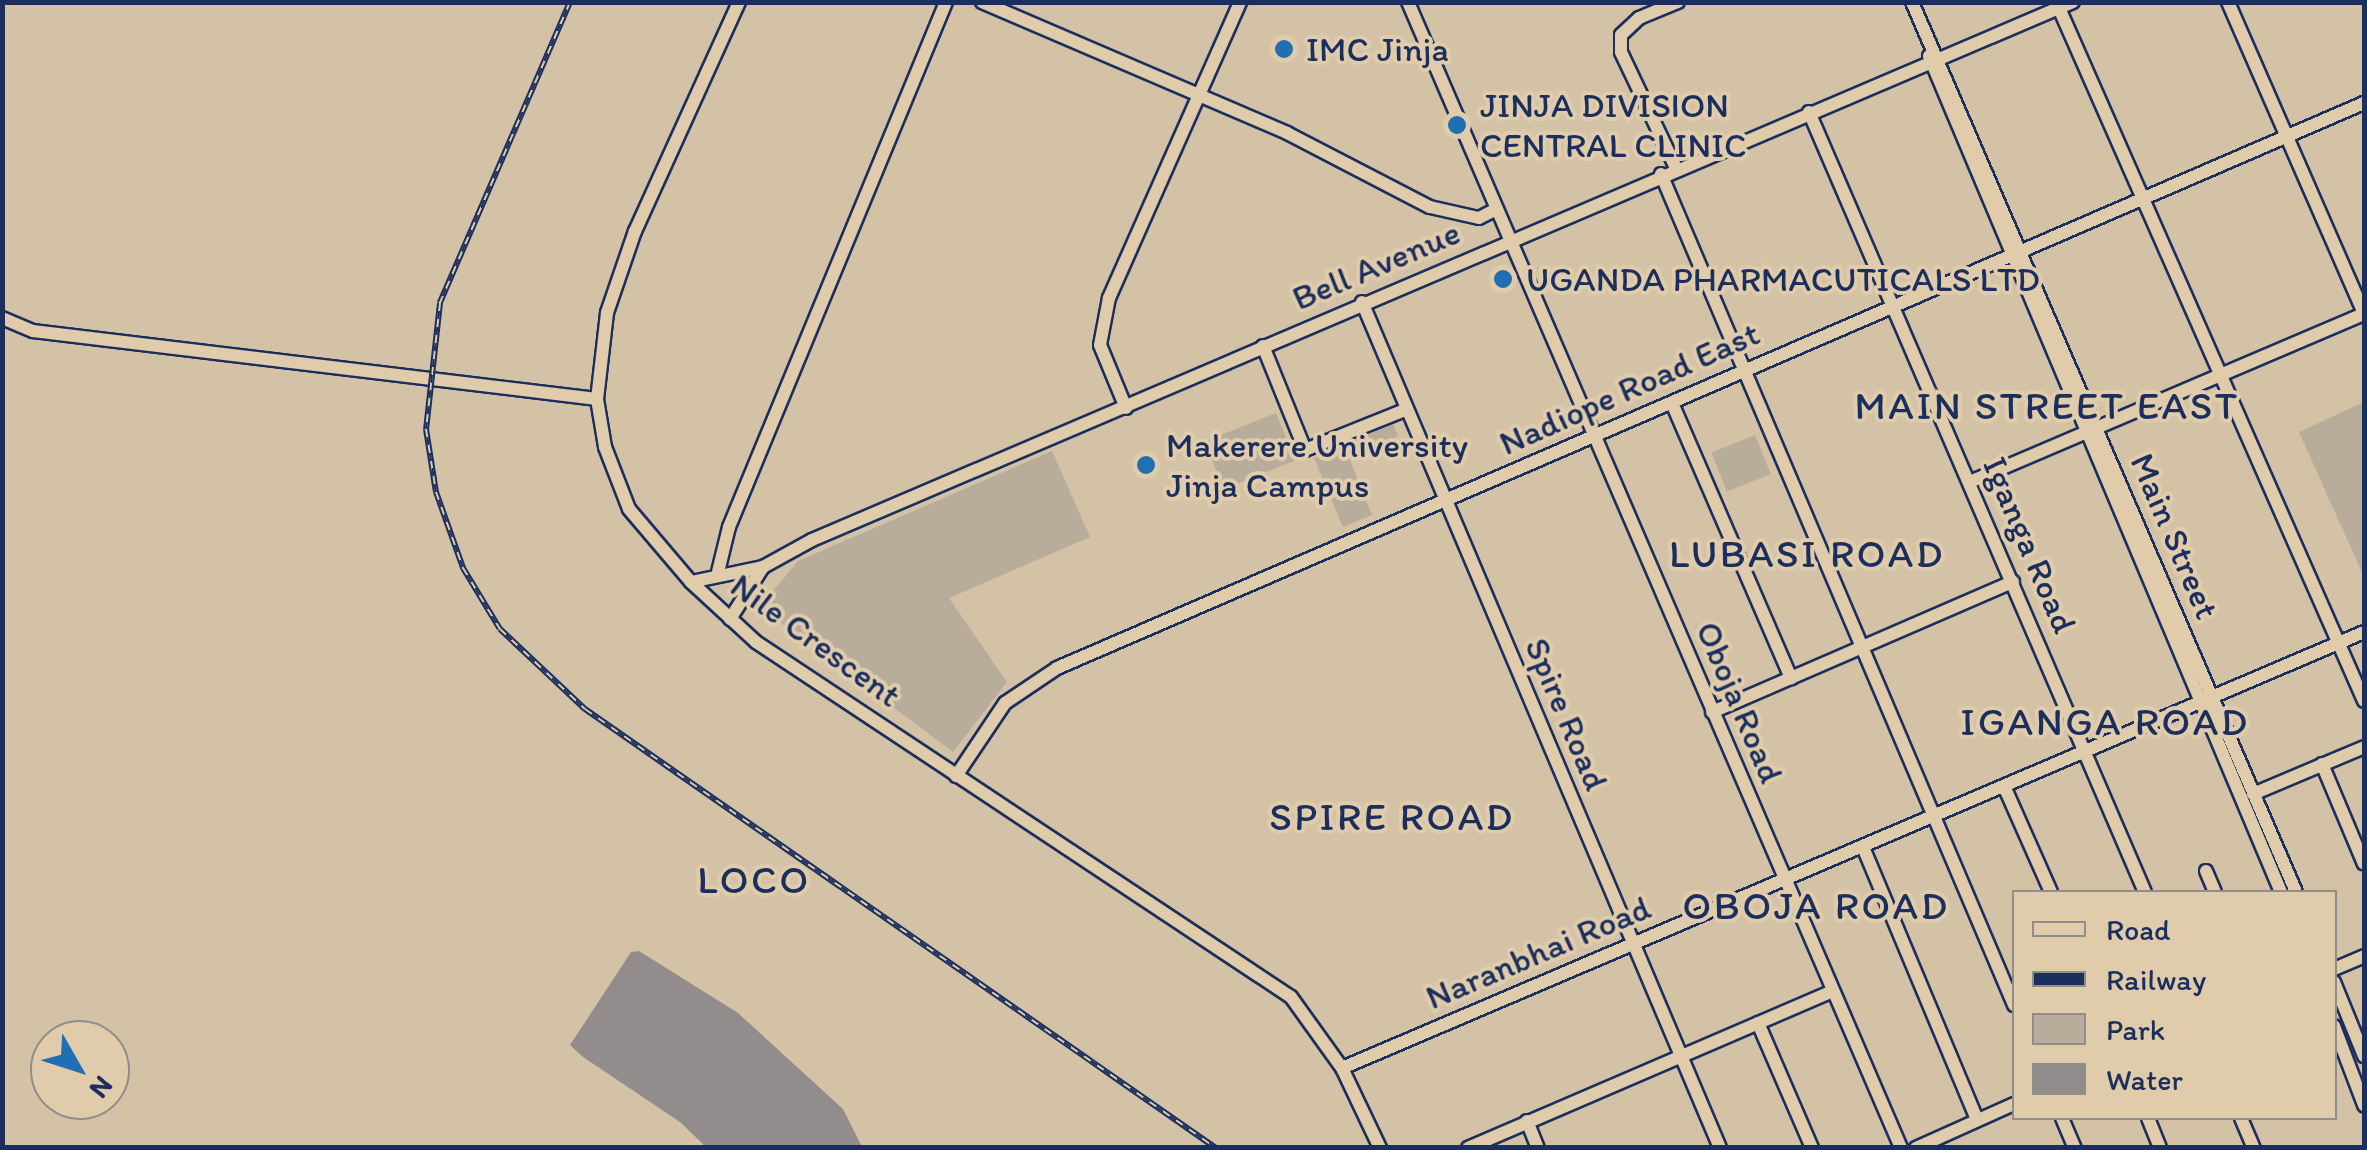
<!DOCTYPE html>
<html>
<head>
<meta charset="utf-8">
<style>
	body { margin:0 }
	#map { position:relative; width:2367px; height:1150px; overflow:hidden; background:#d4c2a6; font-family:Itim,sans-serif }
	div>[style] { position:absolute }
	.green>* { inset:0; background:#b8ac9b; transform-origin:0 0 }
	.water>* { inset:0; background:#928d8c }
	.roads { filter:drop-shadow(2px 0 #1b2f5e) drop-shadow(-2px 0 #1b2f5e) drop-shadow(0 2px #1b2f5e) drop-shadow(0 -2px #1b2f5e) }
	.minor>* { height:12px; margin:-6px; padding:0 6px; transform-origin:6px; border-radius:6px; background:#e0cbaa }
	.rail>* { height:6px; margin-top:-3px; transform-origin:0; background:repeating-linear-gradient(90deg,#e0cbaa 0 8px,#1b2f5e 0 16px); box-sizing:border-box; border-block:2px solid #1b2f5e }
	.dots>* { width:28px; height:28px; translate:-50% -50%; box-sizing:border-box; border:5px solid #e0cbaa; border-radius:50% }
	span { translate:-50% -50%; white-space:nowrap; text-align:center; line-height:1.15; -webkit-text-stroke:8px #e0cbaa; paint-order:stroke }
	.poi-label { font-size:35px; color:#1b2f5e }
	.left { translate:0 -50%; text-align:left }
	.street-label { font-size:35px; color:#1b2f5e }
	.quarter-label { font-size:40px; color:#1b2f5e; letter-spacing:2.5px }
	.frame { position:absolute; inset:0; border:5px solid #1b2f5e; pointer-events:none }
	.legend { position:absolute; left:2012px; top:890px; width:325px; height:230px; box-sizing:border-box; background:#e0cbaa; border:2px solid #918d8c; margin:0; padding:12px 18px; list-style:none; font-size:30px; color:#1b2f5e }
	.legend li { display:flex; align-items:center; gap:20px; height:50px }
	.legend b { width:50px; border:2px solid #918d8c }
	.north { position:absolute; left:30px; top:1020px; width:100px; height:100px; box-sizing:border-box; background:#e0cbaa; border:2px solid #918d8c; border-radius:50%; rotate:129deg; font-size:28px; font-weight:700; line-height:40px; text-align:center; color:#1b2f5e }
	.north::after { content:''; display:block; margin:auto; width:35px; height:45px; background:#1f6fb2; clip-path:polygon(50% 0,100% 100%,50% 72%,0 100%) }
</style>
</head>
<body>
<div id="map">
	<div class="green">
		<i style="clip-path:polygon(2364px 402px,2364px 577px,2299px 432px)"></i>
		<i style="left:1276px;top:413px;width:51px;height:77px;rotate:68deg"></i>
		<i style="clip-path:polygon(1393px 424px,1398px 436px,1350px 460px,1372px 515px,1343px 527px,1314px 458px)"></i>
		<i style="left:1755px;top:435px;width:42px;height:47px;rotate:68deg"></i>
		<i style="clip-path:polygon(1052px 451px,1090px 537px,949px 598px,1007px 682px,953px 752px,760px 607px,798px 561px)"></i>
	</div>
	<div class="water">
		<i style="clip-path:polygon(639px 951px,738px 1013px,843px 1109px,862px 1147px,706px 1147px,680px 1122px,583px 1057px,570px 1045px,631px 952px)"></i>
	</div>
	<div class="roads">
		<div class="minor">
			<i style="left:739px;top:2px;width:252px;rotate:114.4deg"></i>
			<i style="left:635px;top:231px;width:87px;rotate:108.9deg"></i>
			<i style="left:607px;top:313px;width:87px;rotate:96.6deg"></i>
			<i style="left:597px;top:399px;width:49px;rotate:80.5deg"></i>
			<i style="left:605px;top:447px;width:66px;rotate:68.8deg"></i>
			<i style="left:629px;top:509px;width:96px;rotate:49.7deg"></i>
			<i style="left:691px;top:582px;width:88px;rotate:42.7deg"></i>
			<i style="left:756px;top:642px;width:642px;rotate:33.57deg"></i>
			<i style="left:1291px;top:997px;width:87px;rotate:54.3deg"></i>
			<i style="left:1342px;top:1068px;width:89px;rotate:64.6deg"></i>
			<i style="left:982px;top:2px;width:332px;rotate:23.2deg"></i>
			<i style="left:1287px;top:133px;width:161px;rotate:27.4deg"></i>
			<i style="left:1430px;top:207px;width:50px;rotate:12.7deg"></i>
			<i style="left:1479px;top:218px;width:20px;rotate:-27deg"></i>
			<i style="left:1408px;top:2px;width:1248px;rotate:66.72deg"></i>
			<i style="left:1912px;top:2px;width:969px;rotate:66.66deg"></i>
			<i style="left:2228px;top:2px;width:340px;rotate:66.4deg"></i>
			<i style="left:2059px;top:8px;width:757px;rotate:66.24deg"></i>
			<i style="left:1929px;top:56px;width:907px;rotate:67.17deg"></i>
			<i style="left:1809px;top:112px;width:849px;rotate:66.7deg"></i>
			<i style="left:1676px;top:168px;width:128px;rotate:-115.4deg"></i>
			<i style="left:1621px;top:52px;width:17px;rotate:-90deg"></i>
			<i style="left:1621px;top:35px;width:25px;rotate:-43deg"></i>
			<i style="left:1639px;top:18px;width:42px;rotate:-22.3deg"></i>
			<i style="left:1661px;top:174px;width:903px;rotate:66.98deg"></i>
			<i style="left:1362px;top:302px;width:919px;rotate:67.06deg"></i>
			<i style="left:2px;top:318px;width:34px;rotate:23deg"></i>
			<i style="left:33px;top:331px;width:568px;rotate:6.87deg"></i>
			<i style="left:1263px;top:346px;width:112px;rotate:68deg"></i>
			<i style="left:1305px;top:450px;width:108px;rotate:-21.8deg"></i>
			<i style="left:1672px;top:403px;width:300px;rotate:66.6deg"></i>
			<i style="left:1126px;top:408px;width:68px;rotate:-112.4deg"></i>
			<i style="left:1100px;top:345px;width:48px;rotate:-79.2deg"></i>
			<i style="left:1109px;top:298px;width:324px;rotate:-66.1deg"></i>
			<i style="left:1972px;top:481px;width:426px;rotate:-23.1deg"></i>
			<i style="left:718px;top:572px;width:46px;rotate:-76.3deg"></i>
			<i style="left:729px;top:527px;width:568px;rotate:-67.54deg"></i>
			<i style="left:691px;top:582px;width:74px;rotate:-11.8deg"></i>
			<i style="left:730px;top:619px;width:62px;rotate:-57.6deg"></i>
			<i style="left:763px;top:567px;width:56px;rotate:-28.9deg"></i>
			<i style="left:812px;top:540px;width:1371px;rotate:-23.11deg"></i>
			<i style="left:1712px;top:712px;width:328px;rotate:-23.4deg"></i>
			<i style="left:2322px;top:764px;width:108px;rotate:67.2deg"></i>
			<i style="left:956px;top:776px;width:88px;rotate:-56.1deg"></i>
			<i style="left:1005px;top:703px;width:63px;rotate:-33.9deg"></i>
			<i style="left:1057px;top:668px;width:1424px;rotate:-23.38deg"></i>
			<i style="left:2004px;top:786px;width:116px;rotate:66.1deg"></i>
			<i style="left:2253px;top:794px;width:121px;rotate:-22.9deg"></i>
			<i style="left:1863px;top:847px;width:295px;rotate:67.3deg"></i>
			<i style="left:2206px;top:871px;width:23px;rotate:67deg"></i>
			<i style="left:2334px;top:969px;width:33px;rotate:-23deg"></i>
			<i style="left:2334px;top:982px;width:80px;rotate:67.9deg"></i>
			<i style="left:1758px;top:1023px;width:136px;rotate:66.6deg"></i>
			<i style="left:2334px;top:1026px;width:85px;rotate:69.2deg"></i>
			<i style="left:1342px;top:1068px;width:1111px;rotate:-23.1deg"></i>
			<i style="left:2062px;top:1118px;width:33px;rotate:67deg"></i>
			<i style="left:2148px;top:1118px;width:32px;rotate:68deg"></i>
			<i style="left:2241px;top:1118px;width:33px;rotate:67deg"></i>
			<i style="left:1527px;top:1121px;width:29px;rotate:68deg"></i>
			<i style="left:1468px;top:1148px;width:395px;rotate:-23.3deg"></i>
			<i style="left:1916px;top:1148px;width:107px;rotate:-24.2deg"></i>
		</div>
	</div>
	<div class="rail">
		<i style="left:570px;top:2px;width:328px;rotate:113.4deg"></i>
		<i style="left:440px;top:303px;width:127px;rotate:96.3deg"></i>
		<i style="left:426px;top:429px;width:64px;rotate:81deg"></i>
		<i style="left:436px;top:492px;width:81px;rotate:70.4deg"></i>
		<i style="left:463px;top:568px;width:71px;rotate:58.8deg"></i>
		<i style="left:500px;top:629px;width:117px;rotate:43.3deg"></i>
		<i style="left:585px;top:709px;width:769px;rotate:34.83deg"></i>
	</div>
	<div class="dots">
		<i style="left:1284px;top:49px;background:#1f6fb2"></i>
		<i style="left:1457px;top:125px;background:#1f6fb2"></i>
		<i style="left:1503px;top:279px;background:#1f6fb2"></i>
		<i style="left:1146px;top:465px;background:#1f6fb2"></i>
	</div>
	<div class="poi-label">
		<span class="left" style="left:1306px;top:49px">IMC Jinja</span>
		<span class="left" style="left:1480px;top:125px">JINJA DIVISION<br>CENTRAL CLINIC</span>
		<span class="left" style="left:1526px;top:279px">UGANDA PHARMACUTICALS LTD</span>
		<span class="left" style="left:1166px;top:465px">Makerere University<br>Jinja Campus</span>
	</div>
	<div class="street-label">
		<span style="left:1376px;top:265px;rotate:-23deg">Bell Avenue</span>
		<span style="left:1629px;top:388px;rotate:-24deg">Nadiope Road East</span>
		<span style="left:2175px;top:536px;rotate:67deg">Main Street</span>
		<span style="left:2030px;top:545px;rotate:67deg">Iganga Road</span>
		<span style="left:816px;top:640px;rotate:36deg">Nile Crescent</span>
		<span style="left:1740px;top:702px;rotate:67deg">Oboja Road</span>
		<span style="left:1567px;top:714px;rotate:67deg">Spire Road</span>
		<span style="left:1538px;top:952px;rotate:-23deg">Naranbhai Road</span>
	</div>
	<div class="quarter-label">
		<span style="left:2047px;top:405px">MAIN STREET EAST</span>
		<span style="left:1807px;top:553px">LUBASI ROAD</span>
		<span style="left:2105px;top:721px">IGANGA ROAD</span>
		<span style="left:1392px;top:816px">SPIRE ROAD</span>
		<span style="left:754px;top:879px">LOCO</span>
		<span style="left:1816px;top:905px">OBOJA ROAD</span>
	</div>
	<div class="frame"></div>
	<ul class="legend">
	<li><b style="height:12px;background:#e0cbaa"></b>Road</li>
	<li><b style="height:12px;background:#1b2f5e"></b>Railway</li>
	<li><b style="height:28px;background:#b8ac9b"></b>Park</li>
	<li><b style="height:28px;background:#928d8c"></b>Water</li>
	</ul>
	<div class="north">N</div>
</div>
</body>
</html>
